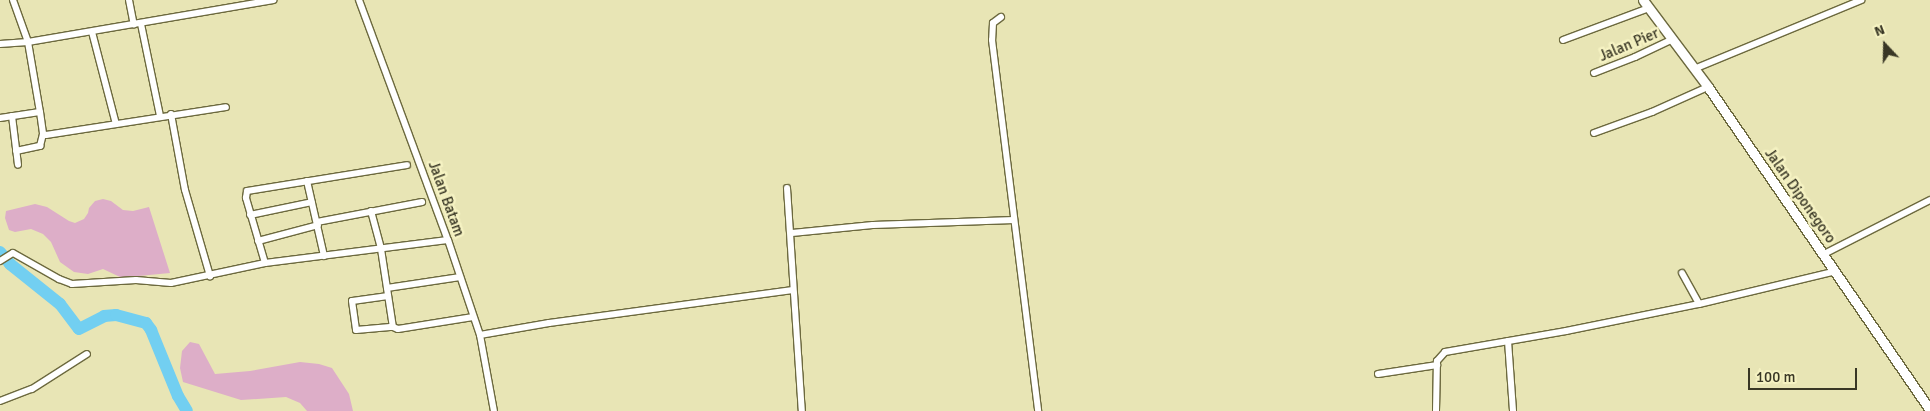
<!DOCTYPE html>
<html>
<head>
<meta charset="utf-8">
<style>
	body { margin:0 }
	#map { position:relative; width:1930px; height:411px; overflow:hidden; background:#e8e5b5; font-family:Signika,sans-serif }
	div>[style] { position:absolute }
	.green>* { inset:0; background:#ddaec8 }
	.river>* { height:12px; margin:-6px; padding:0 6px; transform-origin:6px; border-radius:6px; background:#72cff1 }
	.roads { filter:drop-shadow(1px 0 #6c693e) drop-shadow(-1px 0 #6c693e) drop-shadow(0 1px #6c693e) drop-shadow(0 -1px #6c693e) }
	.street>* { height:6px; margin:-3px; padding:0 3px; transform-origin:3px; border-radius:3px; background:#fff }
	.secondary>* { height:9px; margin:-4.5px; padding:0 4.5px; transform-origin:4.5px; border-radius:4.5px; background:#fff }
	span { translate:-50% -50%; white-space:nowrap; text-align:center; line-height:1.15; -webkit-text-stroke:5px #f5f2c2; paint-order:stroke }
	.street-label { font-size:15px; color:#393725 }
	.north { position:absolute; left:1860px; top:20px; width:50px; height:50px; -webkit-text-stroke:4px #f5f2c2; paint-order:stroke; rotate:339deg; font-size:14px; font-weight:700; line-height:20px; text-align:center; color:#393725 }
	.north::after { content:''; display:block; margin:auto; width:18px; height:22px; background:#393725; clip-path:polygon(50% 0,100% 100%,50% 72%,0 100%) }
	.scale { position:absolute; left:1748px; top:368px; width:109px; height:22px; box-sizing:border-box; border:2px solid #393725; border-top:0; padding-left:6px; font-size:15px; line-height:18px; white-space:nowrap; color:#393725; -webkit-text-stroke:4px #f5f2c2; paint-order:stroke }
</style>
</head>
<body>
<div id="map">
	<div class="green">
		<i style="clip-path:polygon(103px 199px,111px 201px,123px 210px,133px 211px,149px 207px,170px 273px,128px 277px,120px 277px,103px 269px,88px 274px,74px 272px,60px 262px,51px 242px,43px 234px,31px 229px,15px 232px,9px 230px,5px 218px,6px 211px,35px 204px,47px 207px,69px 221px,75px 223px,84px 219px,88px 213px,89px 208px,95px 201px)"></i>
		<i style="clip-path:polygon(190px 342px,199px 344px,215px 374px,250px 371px,300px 362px,319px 364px,332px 368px,349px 394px,353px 411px,307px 411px,300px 403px,286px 397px,241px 400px,183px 382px,180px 368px,182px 351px)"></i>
	</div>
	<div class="river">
		<i style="left:0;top:252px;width:16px;rotate:50deg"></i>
		<i style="left:10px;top:264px;width:64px;rotate:38.7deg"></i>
		<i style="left:60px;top:304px;width:31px;rotate:53deg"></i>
		<i style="left:79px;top:329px;width:28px;rotate:-27deg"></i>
		<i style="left:104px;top:316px;width:12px;rotate:-5deg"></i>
		<i style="left:116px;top:315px;width:31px;rotate:15deg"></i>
		<i style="left:146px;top:323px;width:9px;rotate:54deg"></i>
		<i style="left:151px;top:330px;width:71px;rotate:67.8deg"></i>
		<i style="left:178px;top:396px;width:17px;rotate:59deg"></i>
	</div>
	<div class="roads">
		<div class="street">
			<i style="left:13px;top:0;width:45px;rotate:70.3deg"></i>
			<i style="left:28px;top:42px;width:249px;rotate:-9.7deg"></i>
			<i style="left:129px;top:0;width:25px;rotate:79deg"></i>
			<i style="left:359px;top:0;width:256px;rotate:69.7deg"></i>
			<i style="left:448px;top:240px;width:100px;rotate:71.4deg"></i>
			<i style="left:480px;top:335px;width:77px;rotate:79.6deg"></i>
			<i style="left:1001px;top:17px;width:10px;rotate:143deg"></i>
			<i style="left:993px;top:23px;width:17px;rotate:93deg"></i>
			<i style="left:992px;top:40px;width:374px;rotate:82.9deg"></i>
			<i style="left:141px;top:24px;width:94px;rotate:78.3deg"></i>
			<i style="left:92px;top:32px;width:95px;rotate:75.4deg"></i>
			<i style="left:1563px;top:40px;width:92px;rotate:-20.4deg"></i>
			<i style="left:0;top:44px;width:28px;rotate:-4deg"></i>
			<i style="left:28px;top:42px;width:71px;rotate:80.3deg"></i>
			<i style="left:1694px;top:69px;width:181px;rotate:-22.4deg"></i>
			<i style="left:1594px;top:73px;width:44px;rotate:-21.3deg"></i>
			<i style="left:1635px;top:57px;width:42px;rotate:-25.3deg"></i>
			<i style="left:171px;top:114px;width:77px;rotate:79.6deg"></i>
			<i style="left:185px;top:190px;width:90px;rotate:73.8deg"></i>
			<i style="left:12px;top:116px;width:49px;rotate:83deg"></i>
			<i style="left:0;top:118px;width:40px;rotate:-8.5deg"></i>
			<i style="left:40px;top:112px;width:22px;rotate:82deg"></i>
			<i style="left:43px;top:134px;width:3px;rotate:18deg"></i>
			<i style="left:46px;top:135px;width:182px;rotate:-8.8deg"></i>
			<i style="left:1594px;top:133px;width:62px;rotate:-19.9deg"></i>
			<i style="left:1652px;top:112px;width:61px;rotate:-24.1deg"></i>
			<i style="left:16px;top:151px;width:25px;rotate:-12deg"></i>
			<i style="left:40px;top:146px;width:12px;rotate:-76deg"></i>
			<i style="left:307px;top:181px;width:77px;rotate:77.2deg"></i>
			<i style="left:787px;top:188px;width:224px;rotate:86.2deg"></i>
			<i style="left:371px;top:211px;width:39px;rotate:75deg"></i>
			<i style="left:381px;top:249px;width:79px;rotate:81.3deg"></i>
			<i style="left:250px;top:215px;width:63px;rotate:-11.8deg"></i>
			<i style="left:317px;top:222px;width:107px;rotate:-10.8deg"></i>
			<i style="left:792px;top:233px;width:81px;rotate:-5.6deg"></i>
			<i style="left:873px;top:225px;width:141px;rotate:-2deg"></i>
			<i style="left:258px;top:241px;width:62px;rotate:-14.9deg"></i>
			<i style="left:1824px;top:254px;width:119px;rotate:-27deg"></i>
			<i style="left:0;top:261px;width:15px;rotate:-32deg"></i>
			<i style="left:13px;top:253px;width:53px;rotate:29.5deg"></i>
			<i style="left:59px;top:279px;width:14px;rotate:21deg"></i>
			<i style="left:72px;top:284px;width:64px;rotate:-3.6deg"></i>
			<i style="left:136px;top:280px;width:35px;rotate:5deg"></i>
			<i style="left:171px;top:283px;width:96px;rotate:-12deg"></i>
			<i style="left:265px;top:263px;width:184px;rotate:-7.2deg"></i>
			<i style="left:265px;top:263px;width:68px;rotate:-106.3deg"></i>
			<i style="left:246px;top:198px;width:7px;rotate:-82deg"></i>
			<i style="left:247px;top:191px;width:162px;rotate:-9.2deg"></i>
			<i style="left:1682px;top:273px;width:35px;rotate:61deg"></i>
			<i style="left:387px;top:288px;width:74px;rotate:-8.6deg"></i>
			<i style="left:388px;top:296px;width:36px;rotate:172deg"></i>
			<i style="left:352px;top:301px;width:29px;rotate:82deg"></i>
			<i style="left:356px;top:330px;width:37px;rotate:-5deg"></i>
			<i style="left:393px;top:327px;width:5px;rotate:22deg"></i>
			<i style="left:398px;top:329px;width:76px;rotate:-9.1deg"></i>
			<i style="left:480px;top:335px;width:70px;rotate:-9.9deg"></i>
			<i style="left:549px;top:323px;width:246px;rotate:-7.7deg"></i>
			<i style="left:1508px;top:341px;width:70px;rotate:85.9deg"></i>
			<i style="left:1378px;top:374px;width:60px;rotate:-8.7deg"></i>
			<i style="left:0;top:401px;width:34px;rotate:-21deg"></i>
			<i style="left:32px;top:389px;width:65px;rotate:-32.5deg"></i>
			<i style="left:1436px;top:411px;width:50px;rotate:-88.9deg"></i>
			<i style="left:1437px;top:361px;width:12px;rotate:-48deg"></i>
			<i style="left:1445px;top:352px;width:123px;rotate:-9.8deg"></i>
			<i style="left:1566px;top:331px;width:136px;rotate:-11.5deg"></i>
			<i style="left:1699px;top:304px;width:141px;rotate:-13.5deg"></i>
		</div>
		<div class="secondary">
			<i style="left:1643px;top:0;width:109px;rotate:53.2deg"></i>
			<i style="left:1708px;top:87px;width:392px;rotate:55.5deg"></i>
		</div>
	</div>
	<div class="street-label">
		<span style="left:1629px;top:45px;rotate:-23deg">Jalan Pier</span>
		<span style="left:1800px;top:196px;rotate:55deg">Jalan Diponegoro</span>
		<span style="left:446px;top:199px;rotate:70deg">Jalan Batam</span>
	</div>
	<div class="north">N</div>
	<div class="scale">100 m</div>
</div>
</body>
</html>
